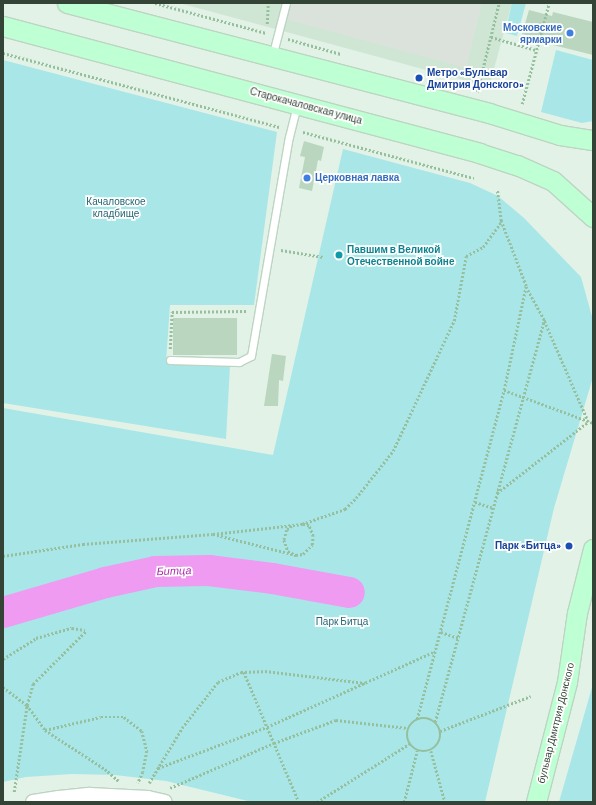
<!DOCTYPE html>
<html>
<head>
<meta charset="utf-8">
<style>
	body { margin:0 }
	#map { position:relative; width:596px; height:805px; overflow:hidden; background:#e2f2e6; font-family:Barlow,sans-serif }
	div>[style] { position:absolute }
	.residential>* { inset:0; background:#d0e6d5 }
	.green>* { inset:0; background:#a9e6e8 }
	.parking>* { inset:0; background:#dbe2dc }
	.river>* { height:31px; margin:-15.5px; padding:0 15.5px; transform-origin:15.5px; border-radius:15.5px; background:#ef9bf1 }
	.building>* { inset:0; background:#bad6bf; transform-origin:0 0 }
	.path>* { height:2.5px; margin-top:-1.25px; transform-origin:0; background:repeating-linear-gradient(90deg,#96bf9e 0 2px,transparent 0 4px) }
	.path>.ring { margin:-1.25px; padding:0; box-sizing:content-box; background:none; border:2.5px solid #96bf9e; border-radius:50% }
	.roads { filter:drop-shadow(1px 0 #bcd5c2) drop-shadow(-1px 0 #bcd5c2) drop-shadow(0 1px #bcd5c2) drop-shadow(0 -1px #bcd5c2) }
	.lane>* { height:7px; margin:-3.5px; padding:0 3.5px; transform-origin:3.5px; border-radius:3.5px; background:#fff }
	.street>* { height:14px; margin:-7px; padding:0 7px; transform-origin:7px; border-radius:7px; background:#fff }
	.secondary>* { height:19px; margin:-9.5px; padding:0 9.5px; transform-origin:9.5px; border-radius:9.5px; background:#bfffd4 }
	.dots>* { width:11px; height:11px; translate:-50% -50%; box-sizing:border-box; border:2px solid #fff; border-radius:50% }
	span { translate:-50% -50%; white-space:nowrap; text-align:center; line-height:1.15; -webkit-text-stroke:3.5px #fff; paint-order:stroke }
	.shop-label { font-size:10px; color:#366cbe; font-weight:700 }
	.right { translate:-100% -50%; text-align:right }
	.left { translate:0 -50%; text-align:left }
	.transit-label { font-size:10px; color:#164399; font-weight:700 }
	.street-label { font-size:10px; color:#334335 }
	.park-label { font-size:10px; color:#256675 }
	.culture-label { font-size:10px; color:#0d838f; font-weight:700 }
	.water-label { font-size:11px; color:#af2ab0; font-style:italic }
	.frame { position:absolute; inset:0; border:4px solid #334335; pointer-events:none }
</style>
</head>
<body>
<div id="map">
	<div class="residential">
		<i style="clip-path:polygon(179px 3px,512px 3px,489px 87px)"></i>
	</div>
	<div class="green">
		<i style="clip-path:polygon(512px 3px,526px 3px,517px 36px,505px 33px)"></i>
		<i style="clip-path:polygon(556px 50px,593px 60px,593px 121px,582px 123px,541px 112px)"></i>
		<i style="clip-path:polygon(3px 60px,277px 132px,254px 305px,170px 305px,166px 363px,230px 366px,226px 439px,3px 403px)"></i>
		<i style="clip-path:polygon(343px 149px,470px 183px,498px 196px,524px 218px,581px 277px,593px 320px,593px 377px,554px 508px,485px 802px,252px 802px,166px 781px,115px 775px,72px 774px,26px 777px,3px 782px,3px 408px,273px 455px)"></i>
		<i style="clip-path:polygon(593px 684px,593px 802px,559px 802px)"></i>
	</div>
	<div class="parking">
		<i style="clip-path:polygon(286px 3px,482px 3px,466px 68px,282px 18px)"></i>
	</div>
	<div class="river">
		<i style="left:3px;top:612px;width:106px;rotate:-16.4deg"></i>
		<i style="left:105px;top:582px;width:51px;rotate:-12.4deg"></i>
		<i style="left:155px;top:571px;width:53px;rotate:-1.1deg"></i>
		<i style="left:208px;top:570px;width:64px;rotate:7.1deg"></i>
		<i style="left:272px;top:578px;width:78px;rotate:10.3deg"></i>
	</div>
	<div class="building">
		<i style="clip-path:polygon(529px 10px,552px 16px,553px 12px,593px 22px,593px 55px,545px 43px,545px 40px,522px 34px)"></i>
		<i style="clip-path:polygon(304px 141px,324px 147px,321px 161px,318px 160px,312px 191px,299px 188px,305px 157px,300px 156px)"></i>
		<i style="left:173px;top:318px;width:64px;height:37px"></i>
		<i style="clip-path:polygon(272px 354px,286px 356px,283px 381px,279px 380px,278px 406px,264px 406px)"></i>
	</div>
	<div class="path">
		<i style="left:155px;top:3px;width:115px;rotate:15.1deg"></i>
		<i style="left:267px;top:24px;width:21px;rotate:-87deg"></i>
		<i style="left:491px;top:37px;width:47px;rotate:16.1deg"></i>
		<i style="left:288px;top:39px;width:55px;rotate:15.8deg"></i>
		<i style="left:3px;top:53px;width:287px;rotate:15deg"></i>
		<i style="left:477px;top:92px;width:92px;rotate:-76.1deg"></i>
		<i style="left:522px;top:104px;width:105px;rotate:-75deg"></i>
		<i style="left:303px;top:132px;width:177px;rotate:15.1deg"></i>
		<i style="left:281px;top:250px;width:43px;rotate:9.5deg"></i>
		<i style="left:170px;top:349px;width:37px;rotate:-87deg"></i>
		<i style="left:172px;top:312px;width:75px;rotate:-0.8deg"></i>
		<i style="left:504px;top:390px;width:95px;rotate:20.3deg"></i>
		<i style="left:497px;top:493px;width:115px;rotate:-38deg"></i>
		<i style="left:588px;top:422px;width:110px;rotate:-113.5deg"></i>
		<i style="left:475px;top:502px;width:19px;rotate:18deg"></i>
		<i style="left:292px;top:526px;width:6px;rotate:141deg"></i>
		<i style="left:287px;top:530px;width:10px;rotate:107deg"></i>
		<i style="left:284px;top:540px;width:12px;rotate:70deg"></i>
		<i style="left:288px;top:551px;width:9px;rotate:27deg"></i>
		<i style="left:213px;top:534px;width:90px;rotate:-6.4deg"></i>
		<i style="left:302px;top:524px;width:46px;rotate:-19.2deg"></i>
		<i style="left:345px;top:509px;width:16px;rotate:-45deg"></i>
		<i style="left:356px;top:498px;width:60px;rotate:-51.8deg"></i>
		<i style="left:393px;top:451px;width:144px;rotate:-64.9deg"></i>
		<i style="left:454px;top:321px;width:66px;rotate:-79.5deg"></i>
		<i style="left:466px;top:256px;width:19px;rotate:-28deg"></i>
		<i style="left:483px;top:247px;width:31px;rotate:-54deg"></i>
		<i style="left:3px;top:556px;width:81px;rotate:-8.5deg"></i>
		<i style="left:83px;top:544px;width:130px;rotate:-4.4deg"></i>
		<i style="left:213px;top:534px;width:86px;rotate:14.2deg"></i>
		<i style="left:296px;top:555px;width:7px;rotate:-8deg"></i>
		<i style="left:303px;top:554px;width:13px;rotate:-45deg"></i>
		<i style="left:312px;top:545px;width:9px;rotate:-84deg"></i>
		<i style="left:313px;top:536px;width:11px;rotate:-112deg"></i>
		<i style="left:309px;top:526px;width:6px;rotate:-162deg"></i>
		<i style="left:441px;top:632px;width:18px;rotate:19deg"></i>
		<i style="left:3px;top:659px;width:39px;rotate:-32deg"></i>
		<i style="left:36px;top:638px;width:37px;rotate:-16deg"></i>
		<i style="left:72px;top:628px;width:13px;rotate:9deg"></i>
		<i style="left:244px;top:672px;width:141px;rotate:67.1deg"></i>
		<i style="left:3px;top:687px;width:30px;rotate:37deg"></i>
		<i style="left:27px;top:705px;width:31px;rotate:54deg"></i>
		<i style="left:45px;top:730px;width:72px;rotate:33deg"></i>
		<i style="left:105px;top:769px;width:18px;rotate:41deg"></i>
		<i class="ring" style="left:407px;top:718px;width:31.5px;height:31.5px"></i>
		<i style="left:417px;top:719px;width:340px;rotate:-75.2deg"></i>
		<i style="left:504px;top:390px;width:106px;rotate:-78.1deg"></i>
		<i style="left:526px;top:286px;width:70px;rotate:-111deg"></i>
		<i style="left:501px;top:221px;width:31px;rotate:-97deg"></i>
		<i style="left:435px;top:722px;width:417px;rotate:-74.8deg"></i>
		<i style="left:544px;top:320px;width:38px;rotate:-119deg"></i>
		<i style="left:45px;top:730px;width:57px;rotate:-13.1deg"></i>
		<i style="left:101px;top:717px;width:23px"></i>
		<i style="left:124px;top:717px;width:23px;rotate:38deg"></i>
		<i style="left:142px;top:731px;width:21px;rotate:76deg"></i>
		<i style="left:147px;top:751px;width:21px;rotate:101deg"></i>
		<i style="left:143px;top:772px;width:12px;rotate:114deg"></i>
		<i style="left:440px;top:731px;width:97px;rotate:-21deg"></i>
		<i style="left:431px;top:751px;width:53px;rotate:74.6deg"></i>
		<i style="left:158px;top:768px;width:116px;rotate:-20.6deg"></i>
		<i style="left:267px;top:727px;width:184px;rotate:-24.3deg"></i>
		<i style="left:149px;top:783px;width:64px;rotate:-59deg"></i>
		<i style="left:182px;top:728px;width:58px;rotate:-52deg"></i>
		<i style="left:218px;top:682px;width:25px;rotate:-23deg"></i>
		<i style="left:241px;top:672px;width:24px;rotate:-2deg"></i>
		<i style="left:265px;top:671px;width:101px;rotate:6.8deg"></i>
		<i style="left:170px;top:788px;width:113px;rotate:-23.4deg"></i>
		<i style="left:274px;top:743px;width:66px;rotate:-20.4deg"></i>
		<i style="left:336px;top:720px;width:72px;rotate:6.3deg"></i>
		<i style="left:14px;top:792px;width:88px;rotate:-81.5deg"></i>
		<i style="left:27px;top:705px;width:22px;rotate:-74deg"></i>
		<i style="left:33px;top:684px;width:75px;rotate:-45deg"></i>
		<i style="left:317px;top:802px;width:109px;rotate:-32.2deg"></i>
		<i style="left:404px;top:802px;width:53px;rotate:-75.7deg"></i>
	</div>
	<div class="roads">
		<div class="lane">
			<i style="left:272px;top:57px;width:56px;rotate:-75.5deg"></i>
			<i style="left:170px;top:360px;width:69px;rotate:1.7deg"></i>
			<i style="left:239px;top:362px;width:13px;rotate:-27deg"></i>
			<i style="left:251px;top:356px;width:222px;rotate:-80.2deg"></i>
			<i style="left:289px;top:137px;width:33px;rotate:-76deg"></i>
		</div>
		<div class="street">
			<i style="left:33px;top:802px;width:26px;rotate:-9deg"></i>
			<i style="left:59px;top:798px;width:31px;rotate:-6deg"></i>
			<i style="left:90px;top:795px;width:58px;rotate:3deg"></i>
			<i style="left:148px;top:798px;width:17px;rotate:13deg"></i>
		</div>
		<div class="secondary">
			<i style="left:67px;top:3px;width:436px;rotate:14.6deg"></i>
			<i style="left:489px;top:113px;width:74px;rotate:17.2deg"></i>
			<i style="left:560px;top:135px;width:33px;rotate:9deg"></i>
			<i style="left:3px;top:26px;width:493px;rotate:14.9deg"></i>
			<i style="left:479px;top:153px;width:40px;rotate:18deg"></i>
			<i style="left:517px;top:165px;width:39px;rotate:24deg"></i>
			<i style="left:553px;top:181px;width:54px;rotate:42deg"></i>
			<i style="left:536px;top:802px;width:124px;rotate:-75.5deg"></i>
			<i style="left:567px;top:682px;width:70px;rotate:-81.8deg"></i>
			<i style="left:577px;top:613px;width:66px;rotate:-76deg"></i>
		</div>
	</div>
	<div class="dots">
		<i style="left:570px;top:33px;background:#3f7fe0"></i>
		<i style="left:419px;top:78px;background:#1a4fb4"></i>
		<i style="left:307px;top:178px;background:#3f7fe0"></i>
		<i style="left:339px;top:255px;background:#0f9aa8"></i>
		<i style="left:569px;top:546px;background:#1a4fb4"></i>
	</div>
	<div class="shop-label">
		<span class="right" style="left:562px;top:33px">Московские<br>ярмарки</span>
		<span class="left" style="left:315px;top:178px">Церковная лавка</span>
	</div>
	<div class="transit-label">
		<span class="left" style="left:427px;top:78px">Метро «Бульвар<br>Дмитрия Донского»</span>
		<span class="right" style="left:561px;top:546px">Парк «Битца»</span>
	</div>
	<div class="street-label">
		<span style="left:306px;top:106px;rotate:15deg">Старокачаловская улица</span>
		<span style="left:556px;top:723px;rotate:-76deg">бульвар Дмитрия Донского</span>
	</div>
	<div class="park-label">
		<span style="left:116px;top:207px">Качаловское<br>кладбище</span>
		<span style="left:342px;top:622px">Парк Битца</span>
	</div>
	<div class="culture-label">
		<span class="left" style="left:347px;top:255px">Павшим в Великой<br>Отечественной войне</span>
	</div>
	<div class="water-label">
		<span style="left:174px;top:571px;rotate:-2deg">Битца</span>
	</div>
	<div class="frame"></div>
</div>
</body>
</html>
